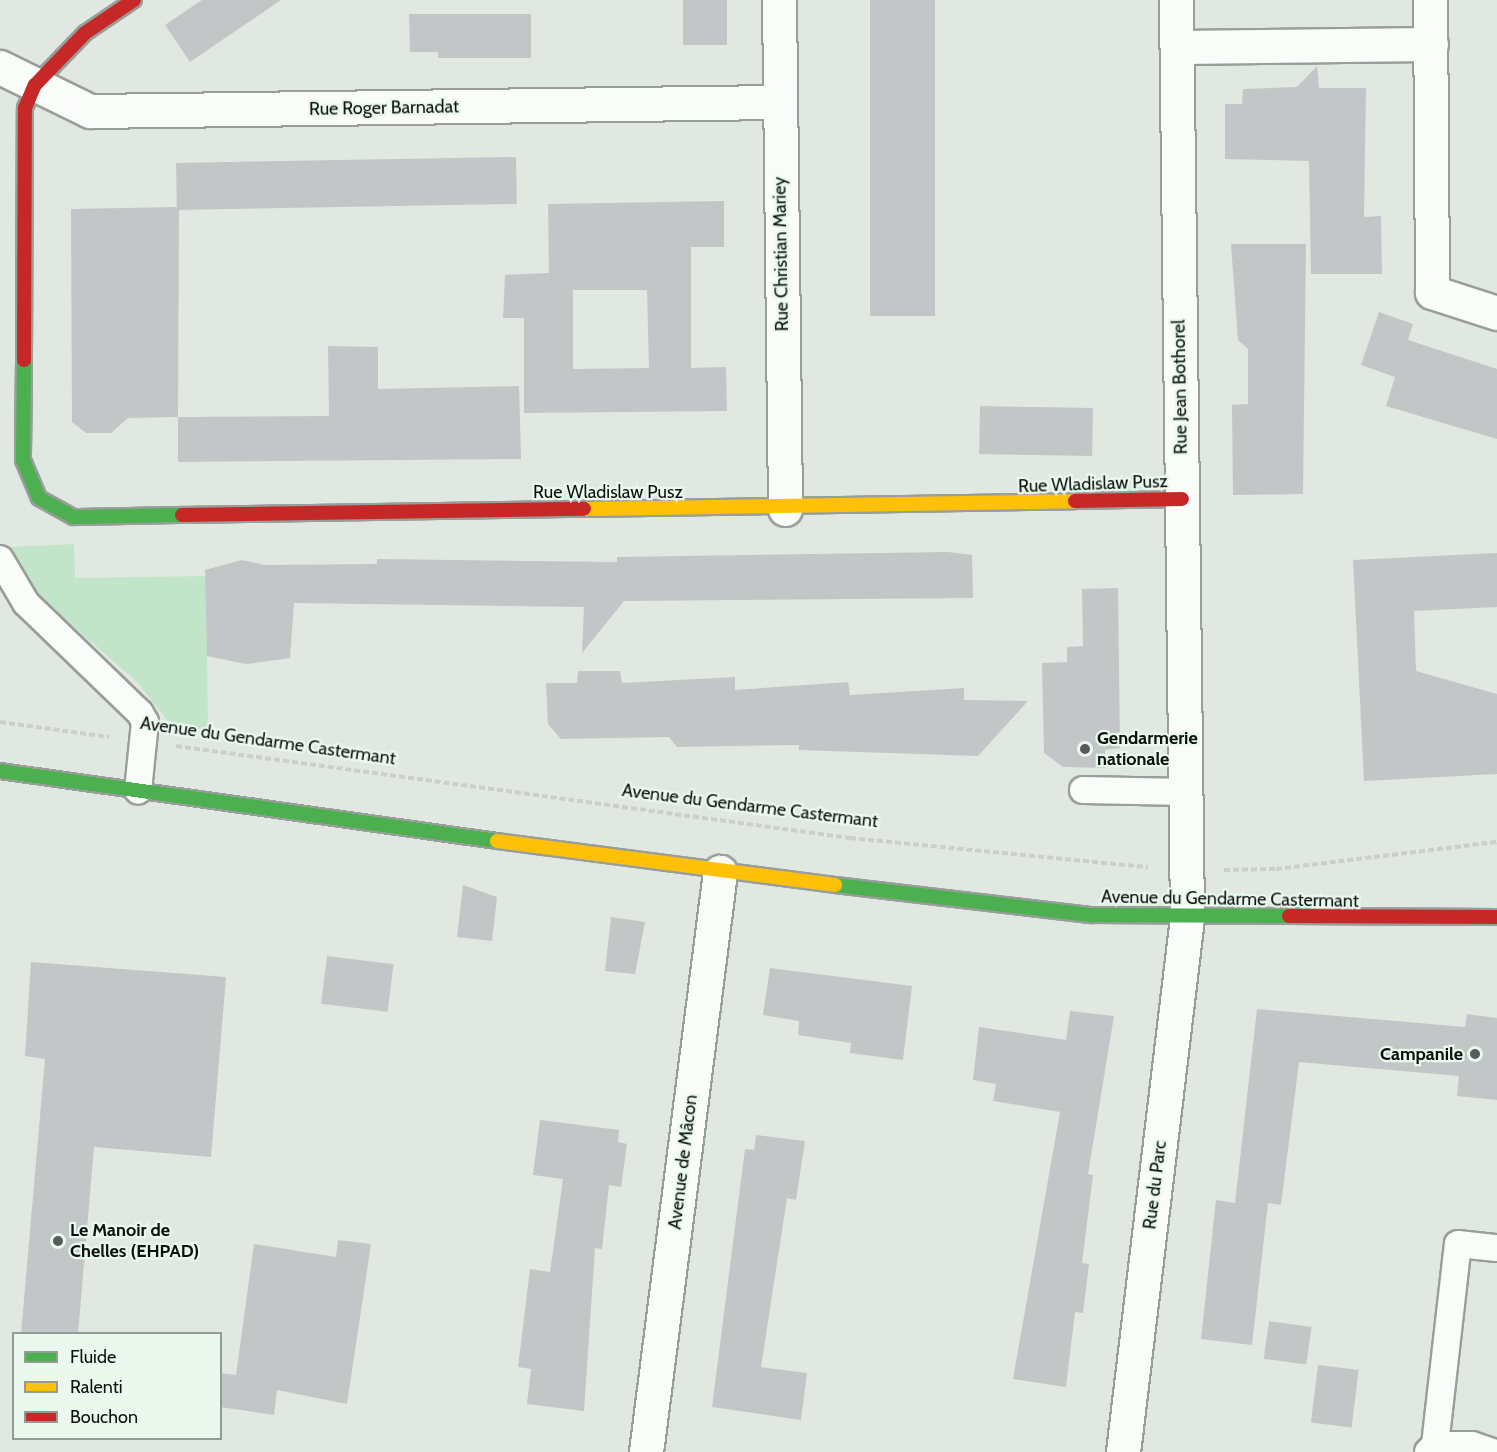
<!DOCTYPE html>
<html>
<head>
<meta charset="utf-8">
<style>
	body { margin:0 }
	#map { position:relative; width:1497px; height:1452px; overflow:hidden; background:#e0e8e1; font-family:Cabin,sans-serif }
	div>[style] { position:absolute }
	.green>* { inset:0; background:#c2e5c9 }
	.building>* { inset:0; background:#c3c6c6; transform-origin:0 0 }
	.path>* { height:4px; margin-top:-2px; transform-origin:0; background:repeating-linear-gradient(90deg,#cccecd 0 6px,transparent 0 9px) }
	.roads { filter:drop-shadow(2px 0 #989e99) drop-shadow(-2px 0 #989e99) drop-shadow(0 2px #989e99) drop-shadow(0 -2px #989e99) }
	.lane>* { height:26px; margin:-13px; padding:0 13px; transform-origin:13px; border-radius:13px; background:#fafcfa }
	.street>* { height:33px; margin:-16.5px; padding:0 16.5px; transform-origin:16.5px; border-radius:16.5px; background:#fafcfa }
	.fast>* { height:14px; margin:-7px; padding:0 7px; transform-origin:7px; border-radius:7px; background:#4caf50 }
	.slow>* { height:14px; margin:-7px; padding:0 7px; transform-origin:7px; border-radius:7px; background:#ffc107 }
	.jam>* { height:14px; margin:-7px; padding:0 7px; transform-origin:7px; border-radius:7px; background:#c62828 }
	.dots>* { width:16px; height:16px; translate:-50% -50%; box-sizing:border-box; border:3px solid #eaf8ed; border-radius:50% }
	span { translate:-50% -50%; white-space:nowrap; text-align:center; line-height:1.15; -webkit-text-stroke:4.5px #eaf8ed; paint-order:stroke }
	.street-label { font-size:18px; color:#0d110e }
	.poi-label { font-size:18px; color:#0d110e; font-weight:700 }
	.left { translate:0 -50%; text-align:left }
	.right { translate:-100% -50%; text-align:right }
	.legend { position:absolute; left:12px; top:1332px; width:210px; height:108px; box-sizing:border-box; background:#eaf8ed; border:2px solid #929c94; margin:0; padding:8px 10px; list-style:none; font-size:18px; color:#0d110e }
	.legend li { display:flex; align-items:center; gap:12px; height:30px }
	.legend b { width:30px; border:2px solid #929c94 }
</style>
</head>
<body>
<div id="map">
	<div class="green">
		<i style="clip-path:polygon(74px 544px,75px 578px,206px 576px,208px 730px,171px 725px,138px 683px,41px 598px,11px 547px)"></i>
	</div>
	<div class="building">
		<i style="clip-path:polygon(202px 0,281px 0,190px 62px,165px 25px)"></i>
		<i style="left:683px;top:0;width:44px;height:45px"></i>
		<i style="left:870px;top:0;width:65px;height:316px"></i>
		<i style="clip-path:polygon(409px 14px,531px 14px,531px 58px,438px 58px,438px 52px,410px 52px)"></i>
		<i style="clip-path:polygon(1317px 66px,1319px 88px,1366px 88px,1364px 217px,1381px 216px,1382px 274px,1311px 274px,1309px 161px,1225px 159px,1225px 104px,1242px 104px,1243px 89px,1297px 87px)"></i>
		<i style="left:516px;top:157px;width:47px;height:340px;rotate:89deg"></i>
		<i style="clip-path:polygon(evenodd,724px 201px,724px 247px,691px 247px,691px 368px,726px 367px,727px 411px,524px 413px,524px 318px,503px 318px,505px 275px,549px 273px,548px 204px,724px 201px,573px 290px,647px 290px,649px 368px,573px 369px,573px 290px)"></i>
		<i style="clip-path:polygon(179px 207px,178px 417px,329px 416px,328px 346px,378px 347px,378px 389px,519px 386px,521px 459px,178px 462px,178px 417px,128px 418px,111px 433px,86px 433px,72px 422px,71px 209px)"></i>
		<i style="clip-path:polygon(1231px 244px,1306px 244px,1303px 494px,1233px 495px,1232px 405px,1248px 404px,1248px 349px,1238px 340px)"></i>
		<i style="clip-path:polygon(1379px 312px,1413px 324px,1408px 340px,1497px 369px,1497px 439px,1386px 406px,1395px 377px,1361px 365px)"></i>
		<i style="left:980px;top:406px;width:113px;height:48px;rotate:1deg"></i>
		<i style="clip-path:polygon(948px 552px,972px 555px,973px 598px,624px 601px,582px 653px,584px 607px,294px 603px,290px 658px,246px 664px,207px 656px,205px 570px,242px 560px,265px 565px,377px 564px,377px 559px,617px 562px,617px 557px)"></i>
		<i style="clip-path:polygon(1497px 553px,1497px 607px,1414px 611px,1416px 671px,1497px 694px,1497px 774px,1364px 781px,1353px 560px)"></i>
		<i style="clip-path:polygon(1118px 588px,1120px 748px,1105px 750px,1106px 768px,1063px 767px,1044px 753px,1042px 663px,1067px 662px,1067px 647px,1083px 646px,1082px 589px)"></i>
		<i style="clip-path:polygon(578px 671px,620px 671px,622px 683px,735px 677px,735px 690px,848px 682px,850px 695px,964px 688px,964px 700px,1028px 701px,978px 756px,799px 750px,799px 745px,677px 747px,669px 737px,561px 739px,548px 724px,546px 683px,577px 683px)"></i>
		<i style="clip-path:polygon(463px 885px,497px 897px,492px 941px,457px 937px)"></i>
		<i style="clip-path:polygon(611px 917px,645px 922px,635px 974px,605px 971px)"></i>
		<i style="left:327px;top:956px;width:67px;height:48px;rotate:7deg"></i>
		<i style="clip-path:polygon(31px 962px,226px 977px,211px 1157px,94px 1147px,78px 1334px,21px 1334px,45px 1059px,25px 1056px)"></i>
		<i style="clip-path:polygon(770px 968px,912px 986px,903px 1060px,850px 1053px,851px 1043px,798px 1035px,799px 1021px,763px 1015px)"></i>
		<i style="clip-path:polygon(1257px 1009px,1465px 1027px,1467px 1014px,1497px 1018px,1497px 1100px,1457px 1096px,1459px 1076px,1299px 1062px,1281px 1205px,1268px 1203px,1252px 1345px,1201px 1339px,1216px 1200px,1235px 1203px)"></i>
		<i style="clip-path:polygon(1070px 1011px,1114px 1016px,1088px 1174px,1093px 1175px,1082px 1263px,1089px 1264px,1083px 1313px,1075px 1312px,1066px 1387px,1013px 1379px,1060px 1112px,993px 1101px,996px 1084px,973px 1080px,979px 1027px,1066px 1040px)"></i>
		<i style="clip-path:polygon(540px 1120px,619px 1130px,618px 1142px,627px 1144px,621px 1187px,609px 1185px,602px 1249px,595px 1248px,584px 1411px,527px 1404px,531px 1369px,518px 1367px,530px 1269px,550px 1272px,563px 1179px,533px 1175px)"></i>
		<i style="clip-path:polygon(756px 1135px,805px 1141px,796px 1200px,787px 1198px,761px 1367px,807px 1373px,801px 1420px,712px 1407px,745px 1149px,754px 1150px)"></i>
		<i style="clip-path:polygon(338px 1240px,371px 1244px,347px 1404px,277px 1390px,274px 1415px,220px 1407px,220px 1373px,236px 1375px,254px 1244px,336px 1257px)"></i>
		<i style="left:1269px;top:1321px;width:43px;height:38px;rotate:8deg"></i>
		<i style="left:1318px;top:1365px;width:41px;height:58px;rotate:7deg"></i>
	</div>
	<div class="path">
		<i style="left:0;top:722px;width:110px;rotate:7.8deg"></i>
		<i style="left:176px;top:746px;width:680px;rotate:7.77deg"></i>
		<i style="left:850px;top:838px;width:299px;rotate:5.6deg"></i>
		<i style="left:1224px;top:870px;width:52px;rotate:-1.1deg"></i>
		<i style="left:1276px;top:869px;width:223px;rotate:-7deg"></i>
	</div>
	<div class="roads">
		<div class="lane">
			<i style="left:0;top:559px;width:51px;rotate:59.4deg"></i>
			<i style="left:26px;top:603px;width:158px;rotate:44deg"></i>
			<i style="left:140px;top:713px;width:10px;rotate:61deg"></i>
			<i style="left:145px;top:722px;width:69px;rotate:95.8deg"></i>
			<i style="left:1083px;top:790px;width:103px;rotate:1.1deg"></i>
			<i style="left:1435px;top:1445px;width:37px"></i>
			<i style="left:1472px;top:1445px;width:21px;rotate:19deg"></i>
			<i style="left:1428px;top:1452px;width:10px;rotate:-45deg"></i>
			<i style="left:1435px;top:1445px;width:202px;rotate:-83.5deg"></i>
			<i style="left:1458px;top:1244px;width:39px;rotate:6deg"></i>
		</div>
		<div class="street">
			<i style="left:779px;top:0;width:509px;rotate:89.32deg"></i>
			<i style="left:1430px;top:0;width:292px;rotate:89.6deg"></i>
			<i style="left:1432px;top:292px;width:68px;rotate:17.9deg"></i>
			<i style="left:1177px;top:47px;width:254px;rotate:-0.7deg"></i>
			<i style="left:0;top:67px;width:100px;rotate:26.1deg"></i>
			<i style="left:90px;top:111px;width:689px;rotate:-0.75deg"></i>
			<i style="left:646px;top:1452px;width:585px;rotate:-82.73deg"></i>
			<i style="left:1123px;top:1452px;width:538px;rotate:-83.17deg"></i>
			<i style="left:1187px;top:918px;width:918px;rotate:-90.69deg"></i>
		</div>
		<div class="fast">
			<i style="left:24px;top:360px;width:100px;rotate:90.6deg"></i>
			<i style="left:23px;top:460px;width:41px;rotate:67.2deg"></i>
			<i style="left:39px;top:498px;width:39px;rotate:29deg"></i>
			<i style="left:73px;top:517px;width:109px;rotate:-1.1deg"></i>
			<i style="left:0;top:771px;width:502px;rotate:8.02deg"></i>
			<i style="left:835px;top:885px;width:259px;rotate:6.7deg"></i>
			<i style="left:1092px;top:915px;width:197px;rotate:0.3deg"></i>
		</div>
		<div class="slow">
			<i style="left:584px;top:509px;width:491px;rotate:-0.9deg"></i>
			<i style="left:497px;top:841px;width:341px;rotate:7.4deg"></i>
		</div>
		<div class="jam">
			<i style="left:24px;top:360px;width:252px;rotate:-89.8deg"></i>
			<i style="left:25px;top:108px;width:25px;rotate:-67deg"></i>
			<i style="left:35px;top:85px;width:72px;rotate:-46.1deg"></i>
			<i style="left:85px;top:33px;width:59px;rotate:-34deg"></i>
			<i style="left:1075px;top:501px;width:107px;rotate:-1.1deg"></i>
			<i style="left:182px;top:515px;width:402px;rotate:-0.9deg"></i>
			<i style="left:1289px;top:916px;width:208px;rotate:0.3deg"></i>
		</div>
	</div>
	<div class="dots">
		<i style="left:1085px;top:749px;background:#575c58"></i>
		<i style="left:1475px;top:1054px;background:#575c58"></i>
		<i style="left:58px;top:1241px;background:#575c58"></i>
	</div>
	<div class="street-label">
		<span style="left:384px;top:108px;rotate:-1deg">Rue Roger Barnadat</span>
		<span style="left:781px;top:254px;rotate:-91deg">Rue Christian Mariey</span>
		<span style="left:1180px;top:387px;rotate:-91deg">Rue Jean Bothorel</span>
		<span style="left:1093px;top:484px;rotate:-2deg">Rue Wladislaw Pusz</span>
		<span style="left:608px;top:492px">Rue Wladislaw Pusz</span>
		<span style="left:268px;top:741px;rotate:8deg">Avenue du Gendarme Castermant</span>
		<span style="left:750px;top:806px;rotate:7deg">Avenue du Gendarme Castermant</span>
		<span style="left:1230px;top:899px;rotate:1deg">Avenue du Gendarme Castermant</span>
		<span style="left:683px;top:1162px;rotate:-83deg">Avenue de Mâcon</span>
		<span style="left:1155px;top:1185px;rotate:-83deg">Rue du Parc</span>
	</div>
	<div class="poi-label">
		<span class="left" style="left:1097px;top:749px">Gendarmerie<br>nationale</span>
		<span class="right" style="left:1463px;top:1054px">Campanile</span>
		<span class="left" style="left:70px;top:1241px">Le Manoir de<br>Chelles (EHPAD)</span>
	</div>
	<ul class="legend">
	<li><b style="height:8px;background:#4caf50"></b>Fluide</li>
	<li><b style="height:8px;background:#ffc107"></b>Ralenti</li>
	<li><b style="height:8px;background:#c62828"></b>Bouchon</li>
	</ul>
</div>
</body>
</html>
